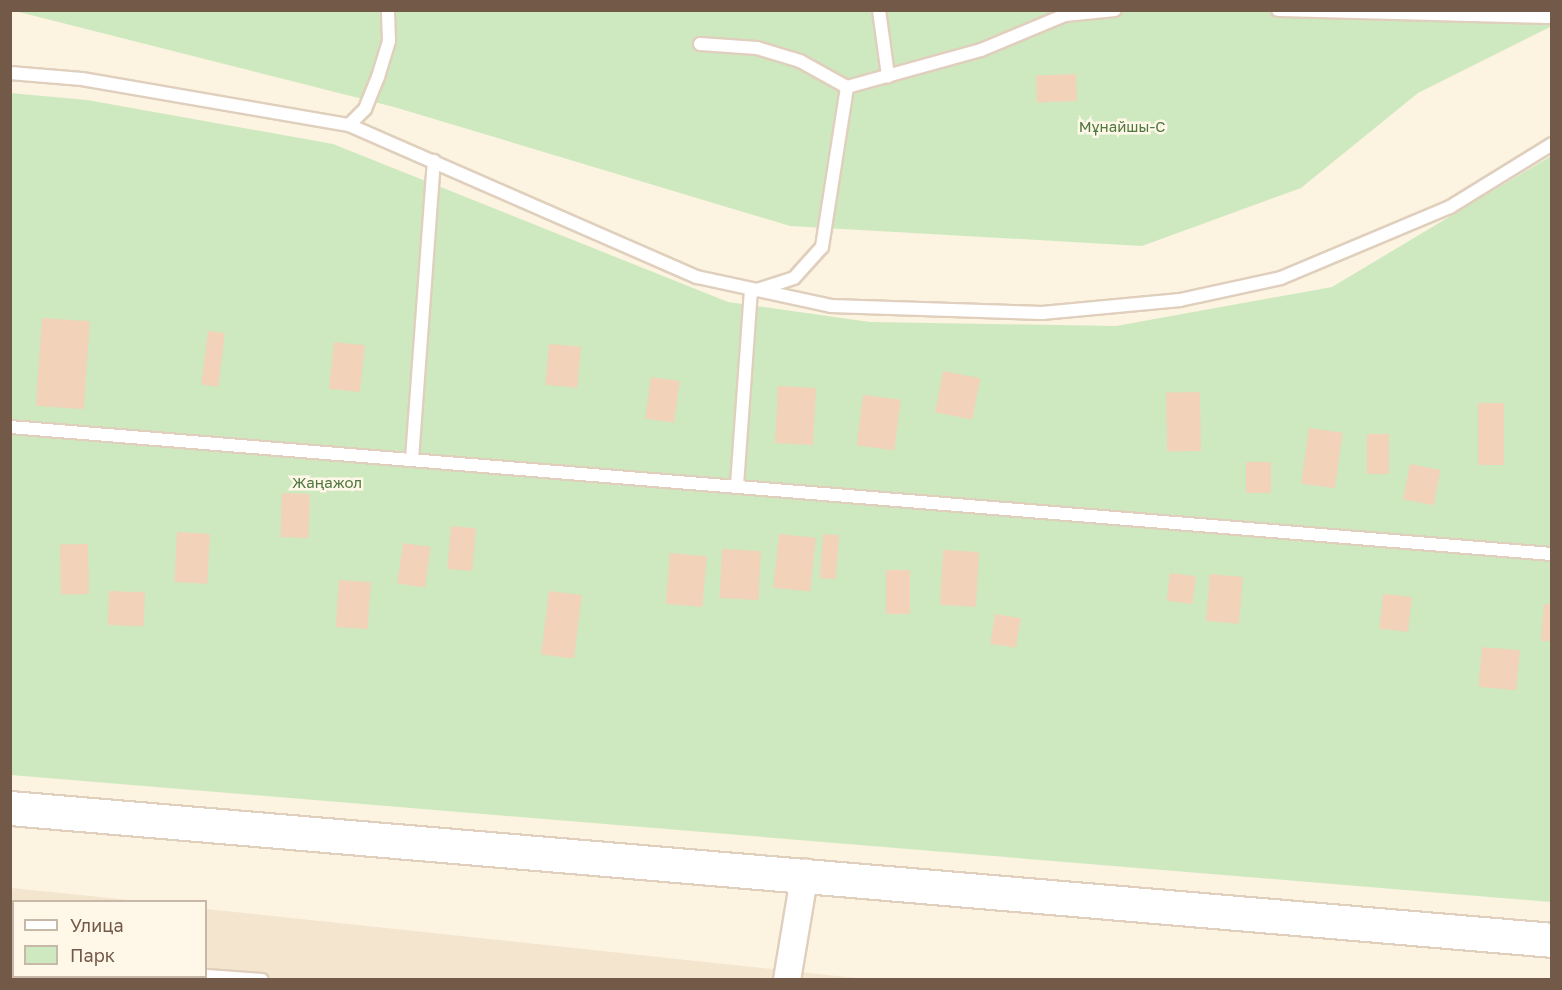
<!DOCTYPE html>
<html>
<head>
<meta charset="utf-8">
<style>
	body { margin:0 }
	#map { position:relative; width:1562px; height:990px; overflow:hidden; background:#fcf3e1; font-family:"Golos Text",sans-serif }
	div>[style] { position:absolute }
	.residential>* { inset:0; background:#f4e5cf }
	.green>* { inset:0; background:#cee9bf }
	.building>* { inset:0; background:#f2d2b8; transform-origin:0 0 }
	.roads { filter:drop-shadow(2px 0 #e0cfbd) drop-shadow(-2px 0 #e0cfbd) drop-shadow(0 2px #e0cfbd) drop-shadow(0 -2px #e0cfbd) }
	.lane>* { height:12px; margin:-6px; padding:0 6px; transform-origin:6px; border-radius:6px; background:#fff }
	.street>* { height:26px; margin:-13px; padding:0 13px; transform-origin:13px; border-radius:13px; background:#fff }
	.secondary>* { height:33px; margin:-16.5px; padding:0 16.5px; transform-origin:16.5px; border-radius:16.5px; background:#fff }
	span { translate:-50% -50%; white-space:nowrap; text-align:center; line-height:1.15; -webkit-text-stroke:5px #fff7e7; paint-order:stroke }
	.park-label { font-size:15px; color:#4e7940 }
	.frame { position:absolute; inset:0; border:12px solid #735948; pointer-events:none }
	.legend { position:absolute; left:12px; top:900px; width:195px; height:78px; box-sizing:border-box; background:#fff7e7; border:2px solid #c7b8a7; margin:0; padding:8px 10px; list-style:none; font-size:18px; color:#735948 }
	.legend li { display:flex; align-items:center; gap:12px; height:30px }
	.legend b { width:30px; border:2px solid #c7b8a7 }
</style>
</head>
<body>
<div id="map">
	<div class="residential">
		<i style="clip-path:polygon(11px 888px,139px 901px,14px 902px,14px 976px,206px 976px,206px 909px,865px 979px,11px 980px)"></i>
	</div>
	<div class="green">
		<i style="clip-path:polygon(11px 10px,1551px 10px,1552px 26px,1418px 93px,1301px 188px,1142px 246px,790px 226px,394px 107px)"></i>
		<i style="clip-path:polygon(10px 93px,87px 100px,333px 144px,728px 302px,870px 322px,1116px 326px,1332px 287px,1551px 156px,1551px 902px,11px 775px)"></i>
	</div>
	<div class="building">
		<i style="left:1076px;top:74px;width:27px;height:40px;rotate:88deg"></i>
		<i style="left:42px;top:318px;width:48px;height:88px;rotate:4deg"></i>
		<i style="left:208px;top:331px;width:17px;height:54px;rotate:7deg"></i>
		<i style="left:334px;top:342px;width:31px;height:47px;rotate:6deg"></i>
		<i style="left:549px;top:344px;width:32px;height:41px;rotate:5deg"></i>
		<i style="left:943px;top:371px;width:38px;height:42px;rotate:11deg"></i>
		<i style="left:651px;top:377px;width:29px;height:42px;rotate:8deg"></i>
		<i style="left:778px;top:386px;width:38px;height:57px;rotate:3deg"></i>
		<i style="left:1200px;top:392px;width:59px;height:34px;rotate:89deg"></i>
		<i style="left:863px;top:395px;width:38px;height:51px;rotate:7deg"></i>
		<i style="left:1478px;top:403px;width:26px;height:62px"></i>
		<i style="left:1309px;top:428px;width:34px;height:56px;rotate:8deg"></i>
		<i style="left:1367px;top:434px;width:22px;height:40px"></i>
		<i style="left:1246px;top:462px;width:25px;height:31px"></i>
		<i style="left:1410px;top:464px;width:31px;height:36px;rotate:11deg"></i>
		<i style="left:282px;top:493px;width:28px;height:44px;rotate:2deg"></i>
		<i style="left:451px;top:526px;width:25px;height:43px;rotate:5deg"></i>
		<i style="left:177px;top:532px;width:33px;height:50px;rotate:3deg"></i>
		<i style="left:779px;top:534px;width:37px;height:54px;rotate:6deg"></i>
		<i style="left:823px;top:534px;width:16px;height:44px;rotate:4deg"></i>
		<i style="left:403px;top:543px;width:28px;height:41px;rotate:8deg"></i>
		<i style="left:88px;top:544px;width:50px;height:28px;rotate:89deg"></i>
		<i style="left:722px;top:549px;width:39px;height:49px;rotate:3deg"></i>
		<i style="left:943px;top:550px;width:36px;height:55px;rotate:3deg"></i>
		<i style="left:670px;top:553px;width:37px;height:51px;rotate:5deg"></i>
		<i style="left:886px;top:570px;width:24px;height:44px"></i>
		<i style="left:1170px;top:573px;width:26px;height:28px;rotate:7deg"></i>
		<i style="left:1210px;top:574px;width:33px;height:47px;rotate:5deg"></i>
		<i style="left:339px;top:580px;width:32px;height:47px;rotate:4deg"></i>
		<i style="left:109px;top:591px;width:36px;height:34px;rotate:2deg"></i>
		<i style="left:549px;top:591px;width:33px;height:64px;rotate:7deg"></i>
		<i style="left:1383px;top:594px;width:29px;height:35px;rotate:6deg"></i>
		<i style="clip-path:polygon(1544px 604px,1552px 604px,1552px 641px,1541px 641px)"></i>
		<i style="left:995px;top:614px;width:26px;height:30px;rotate:9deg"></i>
		<i style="left:1482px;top:647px;width:38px;height:40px;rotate:5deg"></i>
	</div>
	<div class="roads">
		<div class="lane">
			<i style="left:879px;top:10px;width:67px;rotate:82.2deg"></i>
			<i style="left:1278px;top:10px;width:274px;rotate:1.5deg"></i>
			<i style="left:700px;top:44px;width:57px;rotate:4deg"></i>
			<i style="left:757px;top:48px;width:45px;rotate:16.8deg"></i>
			<i style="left:800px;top:61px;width:54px;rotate:29deg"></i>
			<i style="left:847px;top:87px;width:139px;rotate:-15.4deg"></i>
			<i style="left:981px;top:50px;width:91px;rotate:-22.6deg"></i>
			<i style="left:1065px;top:15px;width:50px;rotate:-5.7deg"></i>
			<i style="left:10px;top:73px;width:72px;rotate:4.8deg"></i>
			<i style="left:82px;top:79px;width:271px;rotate:9.8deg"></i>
			<i style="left:349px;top:125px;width:380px;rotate:23.6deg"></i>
			<i style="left:697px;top:277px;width:137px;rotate:12.2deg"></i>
			<i style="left:831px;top:306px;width:211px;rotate:1.9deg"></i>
			<i style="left:1042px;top:313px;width:139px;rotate:-5.4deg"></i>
			<i style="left:1180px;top:300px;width:103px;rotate:-12.3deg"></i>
			<i style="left:1281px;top:278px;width:183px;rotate:-22.8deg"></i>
			<i style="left:1450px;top:207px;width:120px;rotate:-31.7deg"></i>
			<i style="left:349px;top:125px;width:23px;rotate:-45deg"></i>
			<i style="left:365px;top:109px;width:35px;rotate:-68deg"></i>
			<i style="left:378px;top:77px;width:38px;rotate:-73deg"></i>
			<i style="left:389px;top:41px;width:31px;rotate:-92deg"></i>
			<i style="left:10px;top:427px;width:1547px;rotate:4.71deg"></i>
			<i style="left:412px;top:459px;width:299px;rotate:-85.8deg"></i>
			<i style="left:737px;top:485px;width:194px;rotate:-85.9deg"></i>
			<i style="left:751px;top:292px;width:45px;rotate:-18deg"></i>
			<i style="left:794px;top:278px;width:42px;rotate:-47.9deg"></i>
			<i style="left:822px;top:247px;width:162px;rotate:-81.1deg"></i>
			<i style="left:10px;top:962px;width:4px"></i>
			<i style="left:206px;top:976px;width:56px;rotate:4.1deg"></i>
		</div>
		<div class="street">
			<i style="left:787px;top:980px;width:109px;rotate:-80.5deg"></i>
		</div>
		<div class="secondary">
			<i style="left:10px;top:808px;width:1548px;rotate:4.89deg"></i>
		</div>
	</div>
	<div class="park-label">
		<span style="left:1122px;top:127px">Мұнайшы-С</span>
		<span style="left:327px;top:483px">Жаңажол</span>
	</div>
	<div class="frame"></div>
	<ul class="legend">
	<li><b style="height:8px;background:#fff"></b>Улица</li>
	<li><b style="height:16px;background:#cee9bf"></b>Парк</li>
	</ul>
</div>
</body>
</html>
